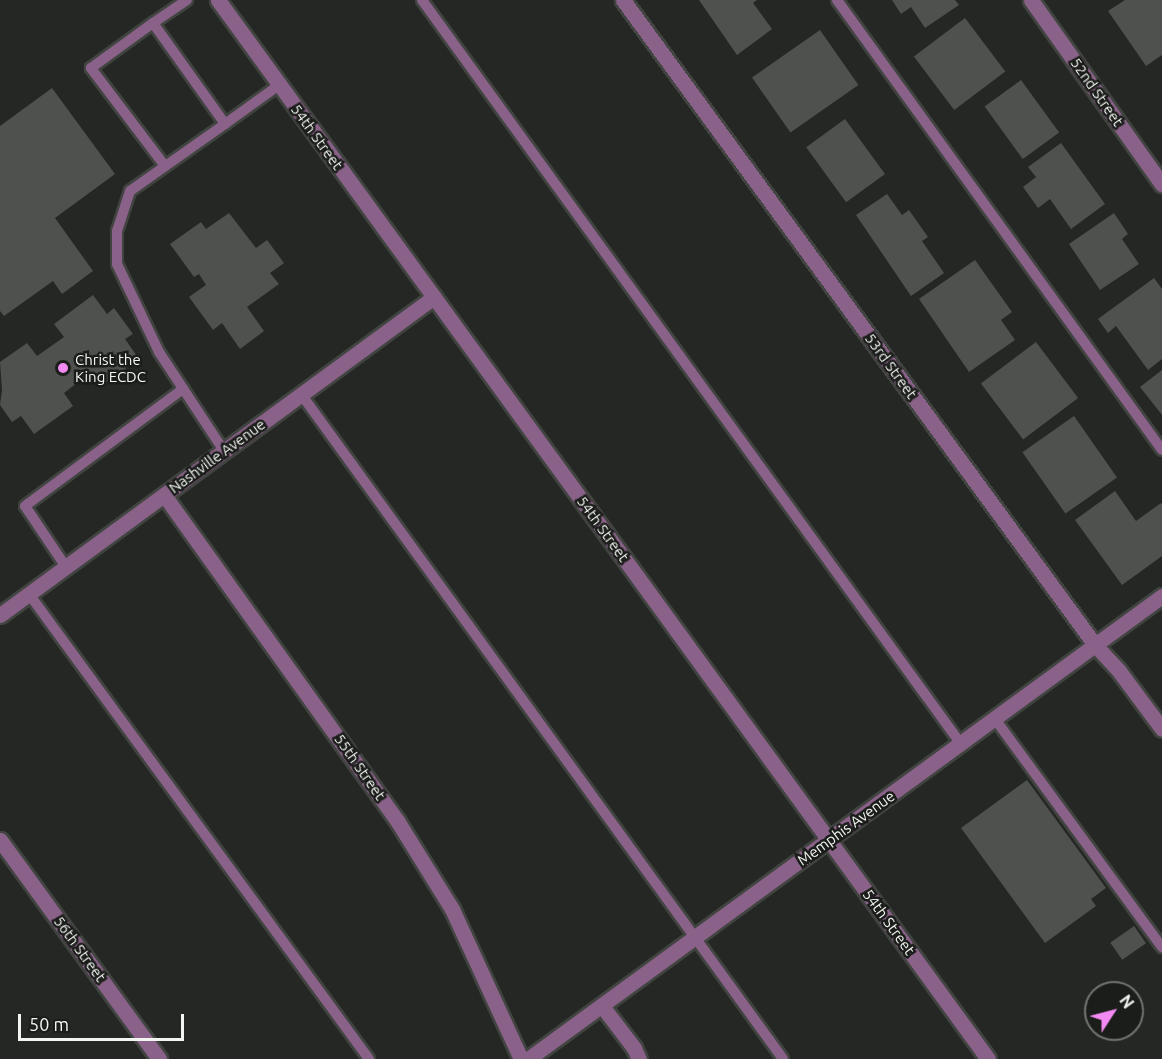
<!DOCTYPE html>
<html>
<head>
<meta charset="utf-8">
<style>
	body { margin:0 }
	#map { position:relative; width:1162px; height:1059px; overflow:hidden; background:#242723; font-family:Ubuntu,sans-serif }
	div>[style] { position:absolute }
	.building>* { inset:0; background:#4e514d; transform-origin:0 0 }
	.roads { filter:drop-shadow(2px 0 #414440) drop-shadow(-2px 0 #414440) drop-shadow(0 2px #414440) drop-shadow(0 -2px #414440) }
	.service>* { height:10px; margin:-5px; padding:0 5px; transform-origin:5px; border-radius:5px; background:#8a6289 }
	.minor>* { height:15px; margin:-7.5px; padding:0 7.5px; transform-origin:7.5px; border-radius:7.5px; background:#8a6289 }
	.tertiary>* { height:15px; margin:-7.5px; padding:0 7.5px; transform-origin:7.5px; border-radius:7.5px; background:#8a6289 }
	.dots>* { width:16px; height:16px; translate:-50% -50%; box-sizing:border-box; border:3px solid #1b1d1a; border-radius:50% }
	span { translate:-50% -50%; white-space:nowrap; text-align:center; line-height:1.15; -webkit-text-stroke:5px #1b1d1a; paint-order:stroke }
	.street-label { font-size:15px; color:#f3f5f2 }
	.poi-label { font-size:15px; color:#f3f5f2 }
	.left { translate:0 -50%; text-align:left }
	.north { position:absolute; left:1084px; top:981px; width:60px; height:60px; box-sizing:border-box; background:#1b1d1a; border:2px solid #717370; border-radius:50%; rotate:54deg; font-size:16px; font-weight:700; line-height:24px; text-align:center; color:#f3f5f2 }
	.north::after { content:''; display:block; margin:auto; width:21px; height:27px; background:#f38af1; clip-path:polygon(50% 0,100% 100%,50% 72%,0 100%) }
	.scale { position:absolute; left:18px; top:1014px; width:166px; height:27px; box-sizing:border-box; border:3px solid #f3f5f2; border-top:0; padding-left:8px; font-size:18px; line-height:21px; white-space:nowrap; color:#f3f5f2; -webkit-text-stroke:4px #1b1d1a; paint-order:stroke }
</style>
</head>
<body>
<div id="map">
	<div class="building">
		<i style="clip-path:polygon(699px 0,757px 0,753px 3px,772px 29px,737px 55px)"></i>
		<i style="clip-path:polygon(892px 0,955px 0,959px 5px,925px 28px,911px 7px,901px 14px)"></i>
		<i style="clip-path:polygon(1125px 0,1162px 0,1162px 55px,1146px 66px,1108px 11px)"></i>
		<i style="left:965px;top:18px;width:67px;height:64px;rotate:53deg"></i>
		<i style="left:820px;top:30px;width:67px;height:83px;rotate:55deg"></i>
		<i style="left:1021px;top:80px;width:65px;height:45px;rotate:54deg"></i>
		<i style="clip-path:polygon(52px 88px,115px 174px,55px 218px,93px 271px,62px 294px,53px 281px,4px 316px,0 311px,0 126px)"></i>
		<i style="left:845px;top:119px;width:68px;height:48px;rotate:54deg"></i>
		<i style="clip-path:polygon(1061px 143px,1105px 204px,1071px 229px,1050px 199px,1038px 208px,1023px 187px,1036px 177px,1028px 167px)"></i>
		<i style="clip-path:polygon(887px 194px,902px 215px,909px 210px,928px 237px,922px 241px,944px 273px,911px 296px,856px 215px)"></i>
		<i style="clip-path:polygon(229px 213px,256px 248px,267px 240px,284px 263px,270px 273px,279px 284px,247px 307px,264px 331px,240px 349px,222px 323px,213px 330px,189px 297px,206px 285px,199px 274px,194px 277px,170px 244px,201px 222px,206px 229px)"></i>
		<i style="clip-path:polygon(1114px 213px,1128px 234px,1122px 239px,1139px 264px,1100px 290px,1069px 244px)"></i>
		<i style="clip-path:polygon(975px 260px,1012px 312px,1001px 320px,1015px 340px,969px 372px,919px 299px)"></i>
		<i style="clip-path:polygon(1154px 278px,1162px 289px,1162px 359px,1148px 370px,1116px 326px,1108px 333px,1098px 319px)"></i>
		<i style="clip-path:polygon(93px 295px,107px 314px,114px 308px,133px 334px,125px 339px,139px 359px,100px 387px,90px 373px,64px 393px,73px 406px,34px 434px,21px 416px,12px 422px,0 405px,2px 390px,0 362px,27px 343px,37px 356px,64px 337px,54px 324px)"></i>
		<i style="left:1036px;top:342px;width:70px;height:69px;rotate:53deg"></i>
		<i style="clip-path:polygon(1162px 370px,1162px 415px,1140px 387px)"></i>
		<i style="left:1074px;top:416px;width:75px;height:63px;rotate:55deg"></i>
		<i style="clip-path:polygon(1115px 491px,1136px 521px,1161px 503px,1162px 505px,1162px 556px,1122px 585px,1075px 520px)"></i>
		<i style="clip-path:polygon(1027px 780px,1106px 888px,1091px 899px,1096px 906px,1045px 943px,961px 828px)"></i>
		<i style="left:1134px;top:926px;width:21px;height:29px;rotate:55deg"></i>
	</div>
	<div class="roads">
		<div class="service">
			<i style="left:422px;top:0;width:919px;rotate:54.08deg"></i>
			<i style="left:837px;top:0;width:555px;rotate:54.16deg"></i>
			<i style="left:153px;top:23px;width:41px;rotate:-34.1deg"></i>
			<i style="left:225px;top:124px;width:67px;rotate:-35.8deg"></i>
			<i style="left:165px;top:166px;width:123px;rotate:-127.1deg"></i>
			<i style="left:91px;top:68px;width:77px;rotate:-36deg"></i>
			<i style="left:153px;top:23px;width:124px;rotate:54.5deg"></i>
			<i style="left:225px;top:124px;width:116px;rotate:144.8deg"></i>
			<i style="left:130px;top:191px;width:42px;rotate:108deg"></i>
			<i style="left:117px;top:231px;width:33px;rotate:90deg"></i>
			<i style="left:117px;top:264px;width:98px;rotate:64.5deg"></i>
			<i style="left:159px;top:352px;width:118px;rotate:56.7deg"></i>
			<i style="left:301px;top:394px;width:821px;rotate:54.06deg"></i>
			<i style="left:66px;top:567px;width:73px;rotate:-123.9deg"></i>
			<i style="left:25px;top:506px;width:197px;rotate:-36.5deg"></i>
			<i style="left:29px;top:594px;width:576px;rotate:53.83deg"></i>
			<i style="left:995px;top:719px;width:283px;rotate:53.8deg"></i>
		</div>
		<div class="minor">
			<i style="left:623px;top:0;width:799px;rotate:53.8deg"></i>
			<i style="left:1095px;top:645px;width:35px;rotate:47deg"></i>
			<i style="left:1119px;top:671px;width:72px;rotate:53.4deg"></i>
			<i style="left:1031px;top:0;width:226px;rotate:54.6deg"></i>
			<i style="left:164px;top:495px;width:402px;rotate:54.4deg"></i>
			<i style="left:398px;top:822px;width:102px;rotate:58.2deg"></i>
			<i style="left:452px;top:909px;width:165px;rotate:65.3deg"></i>
			<i style="left:0;top:615px;width:538px;rotate:-36.23deg"></i>
			<i style="left:0;top:840px;width:271px;rotate:54deg"></i>
			<i style="left:602px;top:1006px;width:53px;rotate:52.7deg"></i>
			<i style="left:634px;top:1048px;width:12px;rotate:66deg"></i>
		</div>
		<div class="tertiary">
			<i style="left:218px;top:0;width:1309px;rotate:53.98deg"></i>
			<i style="left:528px;top:1059px;width:785px;rotate:-36.14deg"></i>
		</div>
	</div>
	<div class="dots">
		<i style="left:63px;top:368px;background:#f38af1"></i>
	</div>
	<div class="street-label">
		<span style="left:1097px;top:92px;rotate:55deg">52nd Street</span>
		<span style="left:317px;top:137px;rotate:54deg">54th Street</span>
		<span style="left:891px;top:366px;rotate:54deg">53rd Street</span>
		<span style="left:217px;top:456px;rotate:-36deg">Nashville Avenue</span>
		<span style="left:603px;top:529px;rotate:54deg">54th Street</span>
		<span style="left:360px;top:767px;rotate:55deg">55th Street</span>
		<span style="left:846px;top:828px;rotate:-36deg">Memphis Avenue</span>
		<span style="left:889px;top:922px;rotate:54deg">54th Street</span>
		<span style="left:80px;top:949px;rotate:54deg">56th Street</span>
	</div>
	<div class="poi-label">
		<span class="left" style="left:75px;top:368px">Christ the<br>King ECDC</span>
	</div>
	<div class="north">N</div>
	<div class="scale">50 m</div>
</div>
</body>
</html>
